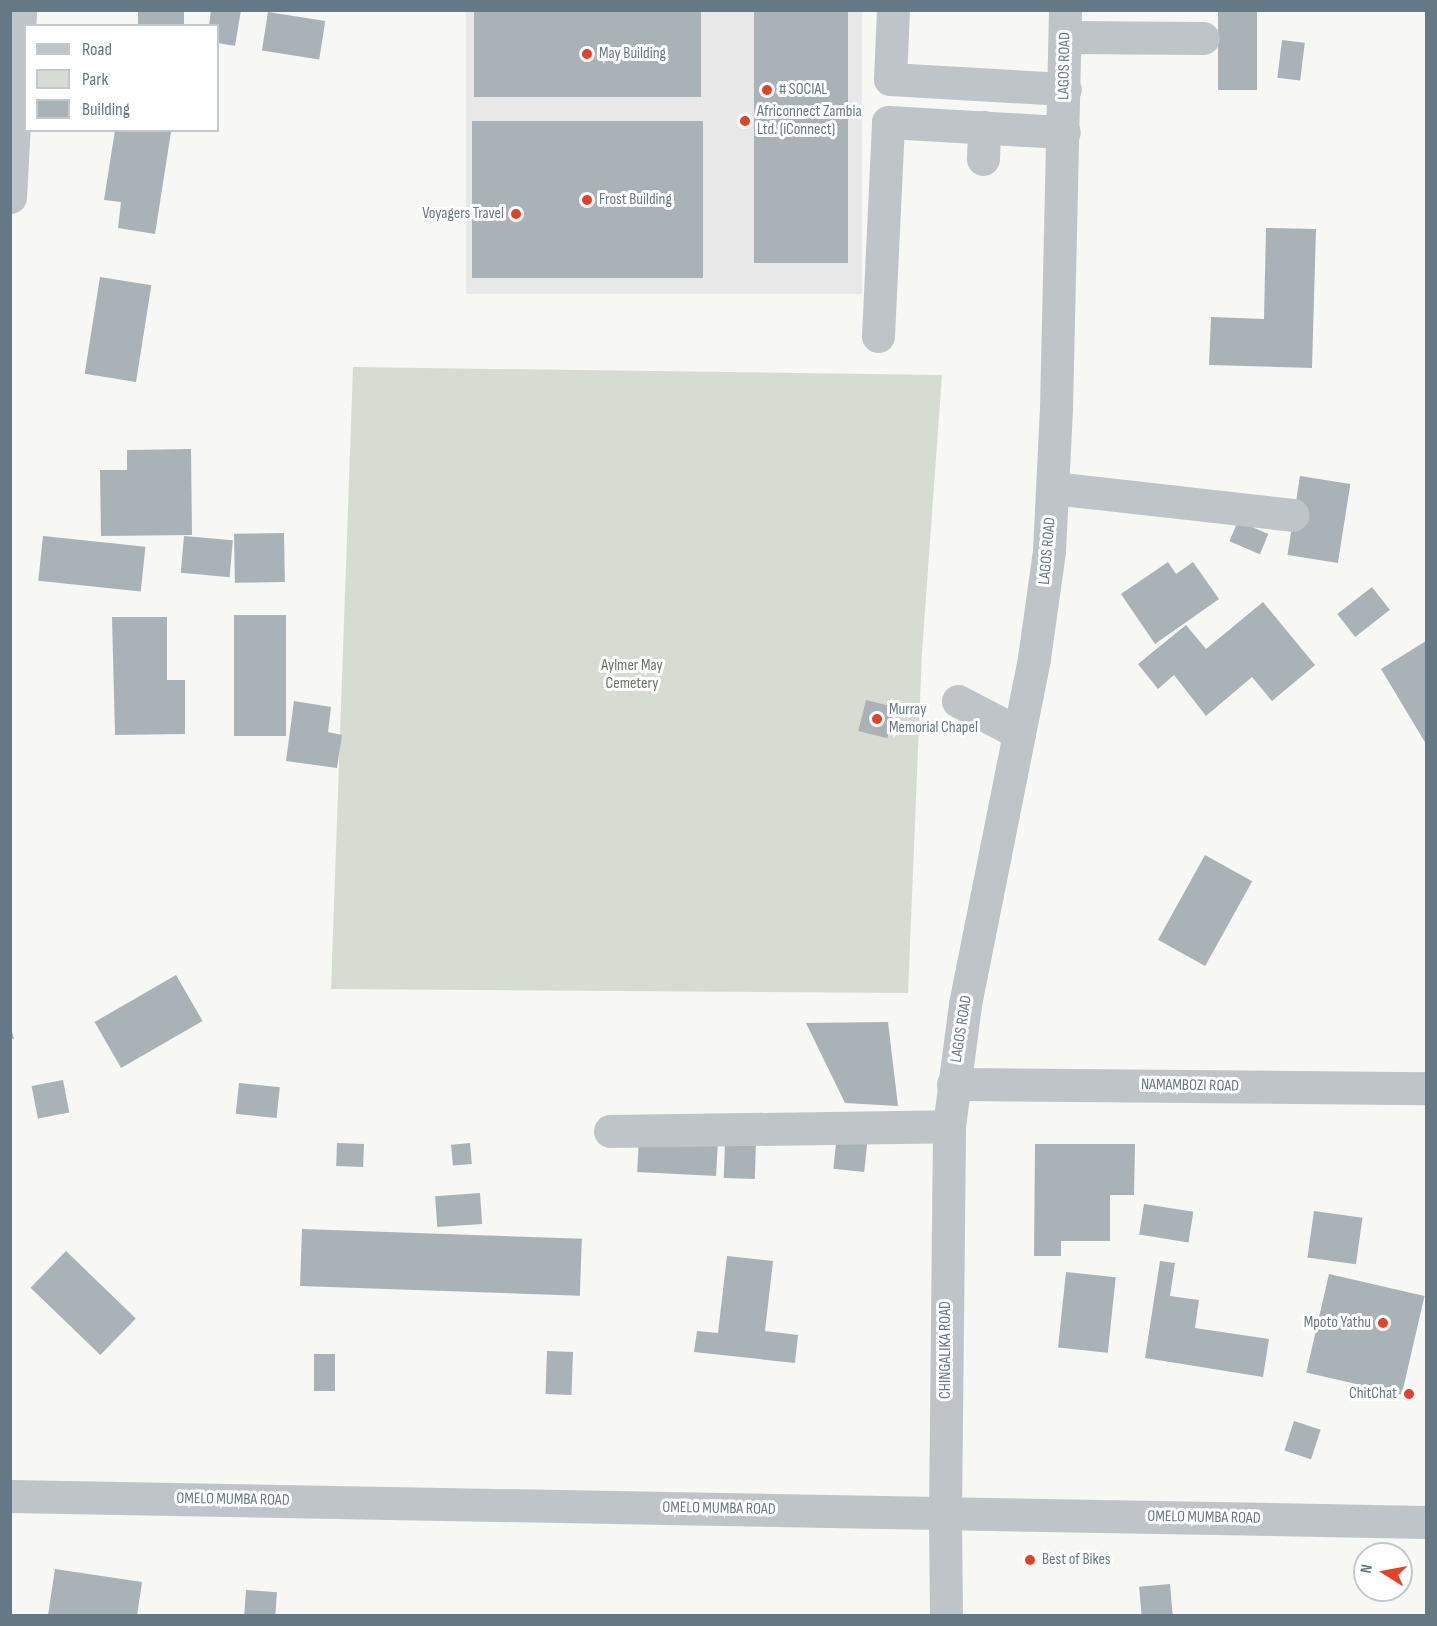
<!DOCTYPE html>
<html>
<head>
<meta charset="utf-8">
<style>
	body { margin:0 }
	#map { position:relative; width:1437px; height:1626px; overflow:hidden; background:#f7f7f3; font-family:"Sofia Sans Condensed",sans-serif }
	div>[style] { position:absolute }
	.built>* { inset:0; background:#e7e8e7; transform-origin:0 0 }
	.green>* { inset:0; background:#d7dcd2 }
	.building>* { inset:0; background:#a8b2b7; transform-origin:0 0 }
	.minor>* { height:33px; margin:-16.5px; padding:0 16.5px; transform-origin:16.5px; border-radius:16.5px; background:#bfc4c8 }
	.dots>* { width:16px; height:16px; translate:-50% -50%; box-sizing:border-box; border:3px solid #fff; border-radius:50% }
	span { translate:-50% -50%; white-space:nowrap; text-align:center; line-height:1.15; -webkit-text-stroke:6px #fff; paint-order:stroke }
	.poi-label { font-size:16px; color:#657985 }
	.left { translate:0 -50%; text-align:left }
	.right { translate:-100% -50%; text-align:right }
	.street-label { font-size:16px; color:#657985 }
	.park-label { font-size:16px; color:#667760 }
	.frame { position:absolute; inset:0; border:12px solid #657985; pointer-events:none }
	.legend { position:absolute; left:24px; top:24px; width:195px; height:108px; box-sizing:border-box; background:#fff; border:2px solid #c1c9ce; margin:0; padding:8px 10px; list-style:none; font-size:18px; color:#657985 }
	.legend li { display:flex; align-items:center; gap:12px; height:30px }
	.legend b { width:30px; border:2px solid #c1c9ce }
	.north { position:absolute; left:1353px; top:1542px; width:60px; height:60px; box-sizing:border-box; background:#fff; border:2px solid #c1c9ce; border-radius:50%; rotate:281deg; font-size:16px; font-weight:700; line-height:24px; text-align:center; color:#657985 }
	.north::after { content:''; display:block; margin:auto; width:21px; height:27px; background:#e74123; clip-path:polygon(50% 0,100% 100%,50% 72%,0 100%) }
</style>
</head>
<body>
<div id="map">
	<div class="built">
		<i style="left:466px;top:11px;width:396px;height:283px"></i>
	</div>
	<div class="green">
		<i style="clip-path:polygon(353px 367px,942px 375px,922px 653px,908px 993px,331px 989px)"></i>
	</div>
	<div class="building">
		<i style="left:138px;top:10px;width:46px;height:16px"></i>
		<i style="clip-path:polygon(211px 10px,241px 10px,235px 46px,218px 43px,218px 26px,209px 26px)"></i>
		<i style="left:474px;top:10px;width:227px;height:87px"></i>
		<i style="left:754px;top:10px;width:94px;height:253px"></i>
		<i style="left:1218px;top:10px;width:39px;height:80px"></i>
		<i style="left:268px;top:12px;width:58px;height:39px;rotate:9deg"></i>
		<i style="left:1282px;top:40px;width:23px;height:38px;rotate:7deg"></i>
		<i style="left:472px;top:121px;width:231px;height:157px"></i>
		<i style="clip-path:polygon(115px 130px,171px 132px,155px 234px,118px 228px,121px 202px,104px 200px)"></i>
		<i style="clip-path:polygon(1266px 228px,1316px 229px,1312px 368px,1209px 365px,1211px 317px,1264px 319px)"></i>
		<i style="left:100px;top:277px;width:52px;height:98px;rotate:9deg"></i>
		<i style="clip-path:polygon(191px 449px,192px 535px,101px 536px,100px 470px,127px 470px,127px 450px)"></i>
		<i style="left:1300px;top:476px;width:51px;height:80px;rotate:9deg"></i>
		<i style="left:1238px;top:521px;width:33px;height:22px;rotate:23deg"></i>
		<i style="left:284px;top:533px;width:49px;height:50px;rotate:89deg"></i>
		<i style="left:43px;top:536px;width:103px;height:45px;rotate:6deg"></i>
		<i style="left:184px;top:536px;width:49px;height:37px;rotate:5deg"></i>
		<i style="clip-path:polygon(1168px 562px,1176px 574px,1193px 562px,1219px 599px,1155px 644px,1121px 594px)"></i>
		<i style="left:1372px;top:587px;width:29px;height:44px;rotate:52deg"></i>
		<i style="clip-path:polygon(1263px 602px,1315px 665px,1272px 701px,1252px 677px,1206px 716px,1174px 675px,1158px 689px,1138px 664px,1186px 625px,1206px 649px)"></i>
		<i style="left:234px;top:615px;width:52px;height:121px"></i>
		<i style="clip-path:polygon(112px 617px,167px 617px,167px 680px,185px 680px,185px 734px,115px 735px)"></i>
		<i style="clip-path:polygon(1426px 641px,1426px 744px,1381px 669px)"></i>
		<i style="left:866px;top:700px;width:30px;height:32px;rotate:14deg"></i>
		<i style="clip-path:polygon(294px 701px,331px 707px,328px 732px,342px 735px,337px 768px,286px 761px)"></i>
		<i style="left:1205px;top:855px;width:54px;height:97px;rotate:29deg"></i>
		<i style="left:176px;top:975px;width:53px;height:94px;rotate:60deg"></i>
		<i style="clip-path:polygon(888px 1022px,898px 1106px,845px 1103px,806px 1023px)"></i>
		<i style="clip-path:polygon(10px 1025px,14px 1039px,10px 1039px)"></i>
		<i style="left:63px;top:1080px;width:33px;height:32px;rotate:79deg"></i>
		<i style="left:239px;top:1083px;width:41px;height:31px;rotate:6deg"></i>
		<i style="left:837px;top:1134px;width:31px;height:35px;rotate:6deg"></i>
		<i style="left:639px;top:1137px;width:79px;height:35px;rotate:3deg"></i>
		<i style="left:337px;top:1143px;width:27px;height:23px;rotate:2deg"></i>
		<i style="left:470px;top:1143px;width:21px;height:19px;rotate:85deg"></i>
		<i style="left:725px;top:1143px;width:31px;height:35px;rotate:2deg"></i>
		<i style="clip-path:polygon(1035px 1144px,1135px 1144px,1134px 1195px,1110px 1195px,1110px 1241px,1061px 1241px,1061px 1256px,1034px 1256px)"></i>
		<i style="left:480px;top:1193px;width:31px;height:45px;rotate:86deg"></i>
		<i style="left:1144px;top:1204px;width:50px;height:31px;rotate:9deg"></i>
		<i style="left:1314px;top:1211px;width:49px;height:47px;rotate:8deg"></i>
		<i style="left:302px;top:1229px;width:280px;height:57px;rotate:2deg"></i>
		<i style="left:66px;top:1251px;width:97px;height:51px;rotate:44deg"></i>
		<i style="clip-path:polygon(727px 1256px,773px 1261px,765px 1331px,798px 1335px,795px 1363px,694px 1352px,697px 1331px,718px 1333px)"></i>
		<i style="clip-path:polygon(1160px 1261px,1175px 1263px,1170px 1296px,1199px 1300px,1195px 1328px,1269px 1339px,1263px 1377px,1145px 1358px)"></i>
		<i style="left:1066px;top:1272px;width:50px;height:76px;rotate:6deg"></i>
		<i style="left:1329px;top:1274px;width:98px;height:101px;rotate:13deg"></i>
		<i style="left:547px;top:1351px;width:26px;height:43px;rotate:2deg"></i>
		<i style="left:314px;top:1354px;width:21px;height:37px"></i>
		<i style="left:1294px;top:1421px;width:28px;height:31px;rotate:18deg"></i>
		<i style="clip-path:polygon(55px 1569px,142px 1582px,137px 1616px,48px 1615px)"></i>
		<i style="left:1170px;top:1584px;width:32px;height:31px;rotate:85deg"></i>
		<i style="left:246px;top:1590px;width:31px;height:26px;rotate:4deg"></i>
	</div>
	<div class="minor">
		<i style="left:893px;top:10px;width:69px;rotate:92.5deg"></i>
		<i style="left:890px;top:79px;width:175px;rotate:3.3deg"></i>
		<i style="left:1065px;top:37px;width:138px;rotate:0.4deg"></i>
		<i style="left:983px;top:159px;width:32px;rotate:-88deg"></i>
		<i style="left:10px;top:197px;width:187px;rotate:-86.9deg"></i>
		<i style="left:878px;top:336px;width:214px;rotate:-87.3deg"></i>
		<i style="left:888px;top:122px;width:176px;rotate:3.3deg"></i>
		<i style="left:1053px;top:488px;width:241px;rotate:6.4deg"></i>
		<i style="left:958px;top:701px;width:69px;rotate:27.7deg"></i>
		<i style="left:953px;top:1084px;width:473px;rotate:0.5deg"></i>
		<i style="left:610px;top:1131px;width:339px;rotate:-0.8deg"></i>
		<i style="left:10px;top:1496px;width:1416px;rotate:1.05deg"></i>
		<i style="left:946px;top:1616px;width:103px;rotate:-90.6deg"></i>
		<i style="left:945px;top:1513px;width:387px;rotate:-89.4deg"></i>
		<i style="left:949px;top:1126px;width:123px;rotate:-82.5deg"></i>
		<i style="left:965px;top:1004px;width:353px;rotate:-78.7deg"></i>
		<i style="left:1034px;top:658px;width:108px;rotate:-82deg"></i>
		<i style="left:1049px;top:551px;width:143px;rotate:-87.2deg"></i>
		<i style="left:1056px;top:408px;width:398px;rotate:-88.7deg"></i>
	</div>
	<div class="dots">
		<i style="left:587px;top:54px;background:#e74123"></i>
		<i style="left:767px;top:90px;background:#e74123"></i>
		<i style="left:745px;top:121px;background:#e74123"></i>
		<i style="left:587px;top:200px;background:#e74123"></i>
		<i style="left:516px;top:214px;background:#e74123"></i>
		<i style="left:877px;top:719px;background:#e74123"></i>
		<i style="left:1383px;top:1323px;background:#e74123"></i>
		<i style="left:1409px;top:1394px;background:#e74123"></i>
		<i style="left:1030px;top:1560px;background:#e74123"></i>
	</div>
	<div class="poi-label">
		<span class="left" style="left:599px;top:54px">May Building</span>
		<span class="left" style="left:779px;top:90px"># SOCIAL</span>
		<span class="left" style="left:757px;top:121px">Africonnect Zambia<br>Ltd. (iConnect)</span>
		<span class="left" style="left:599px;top:200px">Frost Building</span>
		<span class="right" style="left:504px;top:214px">Voyagers Travel</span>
		<span class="left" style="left:889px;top:719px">Murray<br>Memorial Chapel</span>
		<span class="right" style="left:1371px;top:1323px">Mpoto Yathu</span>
		<span class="right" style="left:1397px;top:1394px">ChitChat</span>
		<span class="left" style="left:1042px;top:1560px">Best of Bikes</span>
	</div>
	<div class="street-label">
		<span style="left:1065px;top:66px;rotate:-89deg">LAGOS ROAD</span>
		<span style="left:1048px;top:551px;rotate:-85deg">LAGOS ROAD</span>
		<span style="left:962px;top:1029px;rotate:-81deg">LAGOS ROAD</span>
		<span style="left:1190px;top:1086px;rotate:1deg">NAMAMBOZI ROAD</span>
		<span style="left:946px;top:1350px;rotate:-90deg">CHINGALIKA ROAD</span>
		<span style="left:233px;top:1500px;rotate:1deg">OMELO MUMBA ROAD</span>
		<span style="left:719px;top:1509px;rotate:1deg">OMELO MUMBA ROAD</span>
		<span style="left:1204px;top:1518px;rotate:1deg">OMELO MUMBA ROAD</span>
	</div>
	<div class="park-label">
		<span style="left:632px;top:675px">Aylmer May<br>Cemetery</span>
	</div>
	<div class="frame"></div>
	<ul class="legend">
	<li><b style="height:8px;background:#bfc4c8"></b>Road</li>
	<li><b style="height:16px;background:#d7dcd2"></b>Park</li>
	<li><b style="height:16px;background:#a8b2b7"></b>Building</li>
	</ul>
	<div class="north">N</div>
</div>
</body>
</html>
